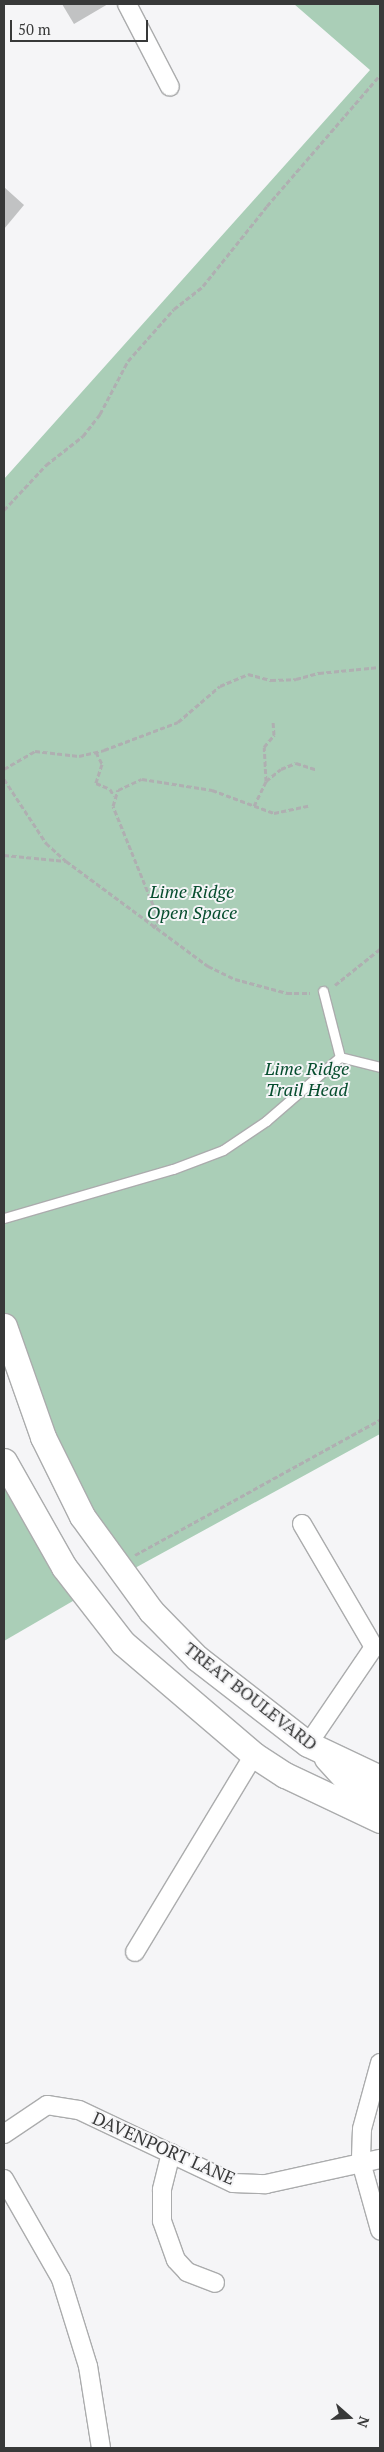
<!DOCTYPE html>
<html>
<head>
<meta charset="utf-8">
<style>
	body { margin:0 }
	#map { position:relative; width:384px; height:2452px; overflow:hidden; background:#f5f5f7; font-family:"PT Serif",serif }
	div>[style] { position:absolute }
	.green>* { inset:0; background:#aaceb7 }
	.building>* { inset:0; background:#c1c2c3 }
	.path>* { height:3px; margin-top:-1.5px; transform-origin:0; background:repeating-linear-gradient(90deg,#afafb1 0 5px,transparent 0 7.5px) }
	.roads { filter:drop-shadow(1px 0 #abacad) drop-shadow(-1px 0 #abacad) drop-shadow(0 1px #abacad) drop-shadow(0 -1px #abacad) }
	.lane>* { height:9px; margin:-4.5px; padding:0 4.5px; transform-origin:4.5px; border-radius:4.5px; background:#fff }
	.street>* { height:18px; margin:-9px; padding:0 9px; transform-origin:9px; border-radius:9px; background:#fff }
	.secondary>* { height:25px; margin:-12.5px; padding:0 12.5px; transform-origin:12.5px; border-radius:12.5px; background:#fff }
	span { translate:-50% -50%; white-space:nowrap; text-align:center; line-height:1.15; -webkit-text-stroke:4px #f5f5f7; paint-order:stroke }
	.park-label { font-size:18px; color:#064d2e; font-style:italic }
	.street-label { font-size:18px; color:#383939 }
	.frame { position:absolute; inset:0; border:5px solid #383939; pointer-events:none }
	.north { position:absolute; left:324px; top:2392px; width:50px; height:50px; -webkit-text-stroke:4px #f5f5f7; paint-order:stroke; rotate:109deg; font-size:14px; font-weight:700; line-height:20px; text-align:center; color:#383939 }
	.north::after { content:''; display:block; margin:auto; width:18px; height:22px; background:#383939; clip-path:polygon(50% 0,100% 100%,50% 72%,0 100%) }
	.scale { position:absolute; left:10px; top:20px; width:138px; height:22px; box-sizing:border-box; border:2px solid #383939; border-top:0; padding-left:6px; font-size:15px; line-height:18px; white-space:nowrap; color:#383939; -webkit-text-stroke:4px #f5f5f7; paint-order:stroke }
</style>
</head>
<body>
<div id="map">
	<div class="green">
		<i style="clip-path:polygon(294px 4px,380px 4px,380px 1434px,124px 1574px,82px 1516px,4px 1326px,4px 479px,370px 70px)"></i>
		<i style="clip-path:polygon(4px 1461px,85px 1594px,4px 1641px)"></i>
	</div>
	<div class="building">
		<i style="clip-path:polygon(62px 4px,108px 4px,74px 24px)"></i>
		<i style="clip-path:polygon(4px 187px,24px 205px,4px 229px)"></i>
	</div>
	<div class="path">
		<i style="left:4px;top:510px;width:62px;rotate:-47deg"></i>
		<i style="left:46px;top:465px;width:47px;rotate:-38.1deg"></i>
		<i style="left:83px;top:436px;width:28px;rotate:-52deg"></i>
		<i style="left:100px;top:414px;width:60px;rotate:-62.2deg"></i>
		<i style="left:128px;top:361px;width:69px;rotate:-48.5deg"></i>
		<i style="left:174px;top:309px;width:37px;rotate:-38deg"></i>
		<i style="left:203px;top:286px;width:102px;rotate:-51.3deg"></i>
		<i style="left:267px;top:206px;width:173px;rotate:-49.2deg"></i>
		<i style="left:96px;top:752px;width:13px;rotate:63deg"></i>
		<i style="left:102px;top:764px;width:20px;rotate:108deg"></i>
		<i style="left:96px;top:783px;width:15px;rotate:23deg"></i>
		<i style="left:110px;top:789px;width:8px;rotate:60deg"></i>
		<i style="left:4px;top:769px;width:36px;rotate:-30deg"></i>
		<i style="left:35px;top:751px;width:44px;rotate:6.5deg"></i>
		<i style="left:79px;top:756px;width:26px;rotate:-13deg"></i>
		<i style="left:104px;top:750px;width:79px;rotate:-20.7deg"></i>
		<i style="left:178px;top:722px;width:55px;rotate:-40.6deg"></i>
		<i style="left:220px;top:686px;width:30px;rotate:-23deg"></i>
		<i style="left:248px;top:674px;width:24px;rotate:15deg"></i>
		<i style="left:271px;top:680px;width:25px;rotate:-2deg"></i>
		<i style="left:296px;top:679px;width:24px;rotate:-15deg"></i>
		<i style="left:319px;top:673px;width:61px;rotate:-5.6deg"></i>
		<i style="left:4px;top:779px;width:77px;rotate:56.7deg"></i>
		<i style="left:46px;top:843px;width:27px;rotate:42deg"></i>
		<i style="left:266px;top:781px;width:34px;rotate:-93deg"></i>
		<i style="left:264px;top:747px;width:16px;rotate:-50deg"></i>
		<i style="left:274px;top:735px;width:14px;rotate:-94deg"></i>
		<i style="left:254px;top:806px;width:28px;rotate:-64deg"></i>
		<i style="left:266px;top:781px;width:19px;rotate:-39deg"></i>
		<i style="left:281px;top:769px;width:16px;rotate:-22deg"></i>
		<i style="left:296px;top:763px;width:22px;rotate:18deg"></i>
		<i style="left:4px;top:855px;width:62px;rotate:5.5deg"></i>
		<i style="left:66px;top:861px;width:177px;rotate:36.5deg"></i>
		<i style="left:208px;top:966px;width:30px;rotate:26deg"></i>
		<i style="left:235px;top:979px;width:54px;rotate:15.1deg"></i>
		<i style="left:287px;top:993px;width:23px"></i>
		<i style="left:153px;top:928px;width:7px;rotate:-45deg"></i>
		<i style="left:158px;top:923px;width:11px;rotate:-100deg"></i>
		<i style="left:156px;top:912px;width:114px;rotate:-112.1deg"></i>
		<i style="left:113px;top:806px;width:17px;rotate:-73deg"></i>
		<i style="left:118px;top:790px;width:26px;rotate:-25deg"></i>
		<i style="left:142px;top:779px;width:71px;rotate:8.9deg"></i>
		<i style="left:212px;top:790px;width:66px;rotate:20.4deg"></i>
		<i style="left:274px;top:813px;width:35px;rotate:-12deg"></i>
		<i style="left:335px;top:985px;width:58px;rotate:-38.7deg"></i>
		<i style="left:135px;top:1555px;width:280px;rotate:-28.9deg"></i>
	</div>
	<div class="roads">
		<div class="lane">
			<i style="left:323px;top:991px;width:68px;rotate:75.6deg"></i>
			<i style="left:4px;top:1218px;width:176px;rotate:-16.2deg"></i>
			<i style="left:173px;top:1169px;width:53px;rotate:-20.8deg"></i>
			<i style="left:223px;top:1150px;width:52px;rotate:-34deg"></i>
			<i style="left:266px;top:1121px;width:98px;rotate:-40.9deg"></i>
			<i style="left:340px;top:1057px;width:41px;rotate:14deg"></i>
		</div>
		<div class="street">
			<i style="left:127px;top:4px;width:93px;rotate:62.6deg"></i>
			<i style="left:302px;top:1524px;width:143px;rotate:59.7deg"></i>
			<i style="left:374px;top:1647px;width:117px;rotate:124.2deg"></i>
			<i style="left:135px;top:1952px;width:230px;rotate:-58.9deg"></i>
			<i style="left:380px;top:2063px;width:68px;rotate:105.3deg"></i>
			<i style="left:362px;top:2129px;width:33px;rotate:92deg"></i>
			<i style="left:361px;top:2162px;width:71px;rotate:74.4deg"></i>
			<i style="left:4px;top:2134px;width:52px;rotate:-34deg"></i>
			<i style="left:47px;top:2105px;width:32px;rotate:9deg"></i>
			<i style="left:79px;top:2110px;width:170px;rotate:25.4deg"></i>
			<i style="left:233px;top:2183px;width:33px;rotate:2deg"></i>
			<i style="left:266px;top:2184px;width:117px;rotate:-12.4deg"></i>
			<i style="left:171px;top:2153px;width:38px;rotate:104deg"></i>
			<i style="left:162px;top:2190px;width:31px;rotate:90deg"></i>
			<i style="left:162px;top:2221px;width:41px;rotate:70.3deg"></i>
			<i style="left:176px;top:2260px;width:16px;rotate:47deg"></i>
			<i style="left:187px;top:2272px;width:30px;rotate:21deg"></i>
			<i style="left:4px;top:2179px;width:115px;rotate:60.3deg"></i>
			<i style="left:61px;top:2279px;width:91px;rotate:72.8deg"></i>
			<i style="left:88px;top:2366px;width:83px;rotate:81deg"></i>
		</div>
		<div class="secondary">
			<i style="left:4px;top:1326px;width:118px;rotate:70.6deg"></i>
			<i style="left:43px;top:1437px;width:88px;rotate:63.7deg"></i>
			<i style="left:82px;top:1516px;width:117px;rotate:54deg"></i>
			<i style="left:151px;top:1611px;width:66px;rotate:45.6deg"></i>
			<i style="left:197px;top:1658px;width:140px;rotate:37.8deg"></i>
			<i style="left:308px;top:1744px;width:80px;rotate:25.3deg"></i>
			<i style="left:4px;top:1461px;width:122px;rotate:60.5deg"></i>
			<i style="left:64px;top:1567px;width:96px;rotate:52.2deg"></i>
			<i style="left:123px;top:1643px;width:172px;rotate:40.5deg"></i>
			<i style="left:254px;top:1755px;width:37px;rotate:33deg"></i>
			<i style="left:285px;top:1775px;width:105px;rotate:25.3deg"></i>
			<i style="left:327px;top:1758px;width:43px;rotate:47.8deg"></i>
			<i style="left:356px;top:1790px;width:27px;rotate:27deg"></i>
		</div>
	</div>
	<div class="park-label">
		<span style="left:192px;top:902px">Lime Ridge<br>Open Space</span>
		<span style="left:307px;top:1079px">Lime Ridge<br>Trail Head</span>
	</div>
	<div class="street-label">
		<span style="left:251px;top:1696px;rotate:38deg">TREAT BOULEVARD</span>
		<span style="left:164px;top:2148px;rotate:24deg">DAVENPORT LANE</span>
	</div>
	<div class="frame"></div>
	<div class="north">N</div>
	<div class="scale">50 m</div>
</div>
</body>
</html>
